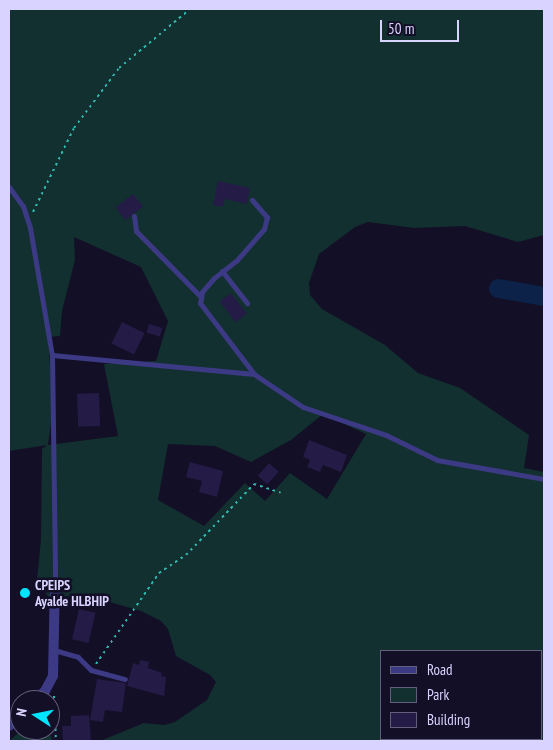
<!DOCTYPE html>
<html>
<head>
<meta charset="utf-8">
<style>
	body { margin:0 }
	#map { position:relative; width:553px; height:750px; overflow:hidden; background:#130f26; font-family:"PT Sans Narrow",sans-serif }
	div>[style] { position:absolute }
	.green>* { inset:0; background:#12302f }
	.river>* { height:19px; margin:-9.5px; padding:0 9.5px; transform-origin:9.5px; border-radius:9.5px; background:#0c2248 }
	.building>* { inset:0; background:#241b47; transform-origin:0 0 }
	.path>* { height:2px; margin-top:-1px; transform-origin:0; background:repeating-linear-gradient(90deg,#2fb8b0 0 2.5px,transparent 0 6.5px) }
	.service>* { height:5px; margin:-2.5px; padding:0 2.5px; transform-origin:2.5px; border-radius:2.5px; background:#3d3a85 }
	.minor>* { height:10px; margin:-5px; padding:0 5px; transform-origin:5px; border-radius:5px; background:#3d3a85 }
	.dots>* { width:14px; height:14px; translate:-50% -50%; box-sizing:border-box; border:2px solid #130f26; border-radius:50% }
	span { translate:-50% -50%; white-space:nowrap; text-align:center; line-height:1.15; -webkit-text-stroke:5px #130f26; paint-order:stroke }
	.poi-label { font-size:14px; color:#d9d4ff; font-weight:700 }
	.left { translate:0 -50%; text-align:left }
	.frame { position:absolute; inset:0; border:10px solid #d9d4ff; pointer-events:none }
	.legend { position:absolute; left:380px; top:650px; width:162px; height:90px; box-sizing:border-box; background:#130f26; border:1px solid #625e7d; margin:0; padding:6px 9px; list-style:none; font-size:15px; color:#d9d4ff }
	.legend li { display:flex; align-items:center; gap:10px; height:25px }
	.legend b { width:25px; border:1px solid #625e7d }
	.north { position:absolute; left:10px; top:690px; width:50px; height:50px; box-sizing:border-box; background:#130f26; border:1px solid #625e7d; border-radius:50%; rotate:281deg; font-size:14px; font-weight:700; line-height:20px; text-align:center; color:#d9d4ff }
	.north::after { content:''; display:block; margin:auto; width:18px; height:22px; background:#00e5ff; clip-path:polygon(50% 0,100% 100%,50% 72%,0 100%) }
	.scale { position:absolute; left:380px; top:20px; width:79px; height:22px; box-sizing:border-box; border:2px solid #d9d4ff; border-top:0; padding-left:6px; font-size:15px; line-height:18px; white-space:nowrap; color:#d9d4ff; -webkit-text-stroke:4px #130f26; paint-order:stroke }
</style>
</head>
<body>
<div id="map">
	<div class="green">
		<i style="clip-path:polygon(evenodd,9px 9px,544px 9px,544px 235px,518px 242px,465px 226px,414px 228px,368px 222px,355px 227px,319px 254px,309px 283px,310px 295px,322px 309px,385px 345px,418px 373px,460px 388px,529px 435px,524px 468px,544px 472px,544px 741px,100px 741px,144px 723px,164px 725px,175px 722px,207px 700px,216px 682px,210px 675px,176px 656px,168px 629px,161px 621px,141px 611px,92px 597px,65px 596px,53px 604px,37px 580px,41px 540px,42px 449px,47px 445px,9px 451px,9px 9px,74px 237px,141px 267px,168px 321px,156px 361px,104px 364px,118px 436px,48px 445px,53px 408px,48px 337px,60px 336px,62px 311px,75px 260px,74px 237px,9px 9px,323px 414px,366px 434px,327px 499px,290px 473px,265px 501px,245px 483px,204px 526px,158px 500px,168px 444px,215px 446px,251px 462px,291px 440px,323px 414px,9px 9px,382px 651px,542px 651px,542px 739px,382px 739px,382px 651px)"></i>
		<i style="clip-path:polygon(22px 730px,48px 730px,53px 741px,9px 741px)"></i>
	</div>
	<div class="river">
		<i style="left:498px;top:288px;width:47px;rotate:9.9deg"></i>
	</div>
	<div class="building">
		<i style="clip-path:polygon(218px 181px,250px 188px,247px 204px,225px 199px,223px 207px,213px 205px)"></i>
		<i style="left:133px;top:194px;width:16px;height:22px;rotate:52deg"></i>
		<i style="left:231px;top:293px;width:26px;height:14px;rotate:53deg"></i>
		<i style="left:122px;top:322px;width:25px;height:24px;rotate:26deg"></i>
		<i style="left:149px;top:324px;width:14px;height:9px;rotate:17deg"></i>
		<i style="left:99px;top:393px;width:33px;height:22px;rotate:88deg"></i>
		<i style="clip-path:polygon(309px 440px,347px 455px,341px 472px,323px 465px,320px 472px,307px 467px,310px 460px,303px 457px)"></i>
		<i style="clip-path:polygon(190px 462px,223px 471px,217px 497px,199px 492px,202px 481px,186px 477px)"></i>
		<i style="left:269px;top:463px;width:13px;height:17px;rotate:42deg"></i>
		<i style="left:79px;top:609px;width:17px;height:31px;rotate:13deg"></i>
		<i style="clip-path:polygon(140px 660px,149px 662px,148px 668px,162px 673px,161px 676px,166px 677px,164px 696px,127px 686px,133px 663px,139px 665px)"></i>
		<i style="clip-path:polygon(97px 679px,126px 683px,122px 712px,105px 710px,103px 722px,90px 720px)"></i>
		<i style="clip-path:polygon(89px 715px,91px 741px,63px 741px,62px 726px,71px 726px,71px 716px)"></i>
	</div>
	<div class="path">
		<i style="left:33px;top:212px;width:93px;rotate:-64deg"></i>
		<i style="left:74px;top:128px;width:75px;rotate:-53.1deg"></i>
		<i style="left:119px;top:68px;width:92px;rotate:-39.7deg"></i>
		<i style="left:96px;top:664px;width:111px;rotate:-55.3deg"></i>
		<i style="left:159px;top:573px;width:32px;rotate:-34deg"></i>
		<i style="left:186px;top:555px;width:98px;rotate:-46.2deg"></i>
		<i style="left:254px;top:484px;width:28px;rotate:18deg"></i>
		<i style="left:54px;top:696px;width:45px;rotate:87.5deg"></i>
	</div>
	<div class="service">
		<i style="left:9px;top:187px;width:24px;rotate:54deg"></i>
		<i style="left:23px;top:206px;width:23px;rotate:72deg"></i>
		<i style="left:30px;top:228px;width:129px;rotate:80.2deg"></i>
		<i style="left:52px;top:355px;width:229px;rotate:89.2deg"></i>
		<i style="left:252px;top:200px;width:23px;rotate:49deg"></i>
		<i style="left:267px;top:217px;width:12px;rotate:104deg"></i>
		<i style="left:264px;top:229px;width:41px;rotate:131.1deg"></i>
		<i style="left:237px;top:260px;width:29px;rotate:142deg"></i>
		<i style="left:214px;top:278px;width:18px;rotate:131deg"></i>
		<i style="left:202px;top:292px;width:11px;rotate:100deg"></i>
		<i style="left:200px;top:303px;width:89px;rotate:52.7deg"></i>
		<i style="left:134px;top:216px;width:15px;rotate:82deg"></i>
		<i style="left:136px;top:231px;width:93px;rotate:45.4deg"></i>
		<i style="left:222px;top:271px;width:41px;rotate:52deg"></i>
		<i style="left:52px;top:355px;width:203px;rotate:5.4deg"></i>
		<i style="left:254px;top:374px;width:59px;rotate:34deg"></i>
		<i style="left:303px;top:407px;width:88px;rotate:18.6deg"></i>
		<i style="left:386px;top:435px;width:57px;rotate:26.1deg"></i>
		<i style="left:437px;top:460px;width:109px;rotate:10.1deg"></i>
		<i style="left:54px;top:650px;width:25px;rotate:16deg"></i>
		<i style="left:78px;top:657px;width:18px;rotate:45deg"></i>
		<i style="left:91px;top:670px;width:35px;rotate:15deg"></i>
	</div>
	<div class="minor">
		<i style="left:36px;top:700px;width:13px;rotate:-45deg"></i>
		<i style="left:45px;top:691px;width:17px;rotate:-62deg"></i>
		<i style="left:53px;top:676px;width:92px;rotate:-88.8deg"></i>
		<i style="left:9px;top:726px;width:16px;rotate:-45deg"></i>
	</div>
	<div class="dots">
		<i style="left:25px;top:593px;background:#00e5ff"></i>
	</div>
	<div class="poi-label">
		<span class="left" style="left:35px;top:593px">CPEIPS<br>Ayalde HLBHIP</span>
	</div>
	<div class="frame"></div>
	<ul class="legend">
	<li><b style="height:6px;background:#3d3a85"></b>Road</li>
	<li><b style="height:14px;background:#12302f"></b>Park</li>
	<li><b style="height:14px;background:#241b47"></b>Building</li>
	</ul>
	<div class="north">N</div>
	<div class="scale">50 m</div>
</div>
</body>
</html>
